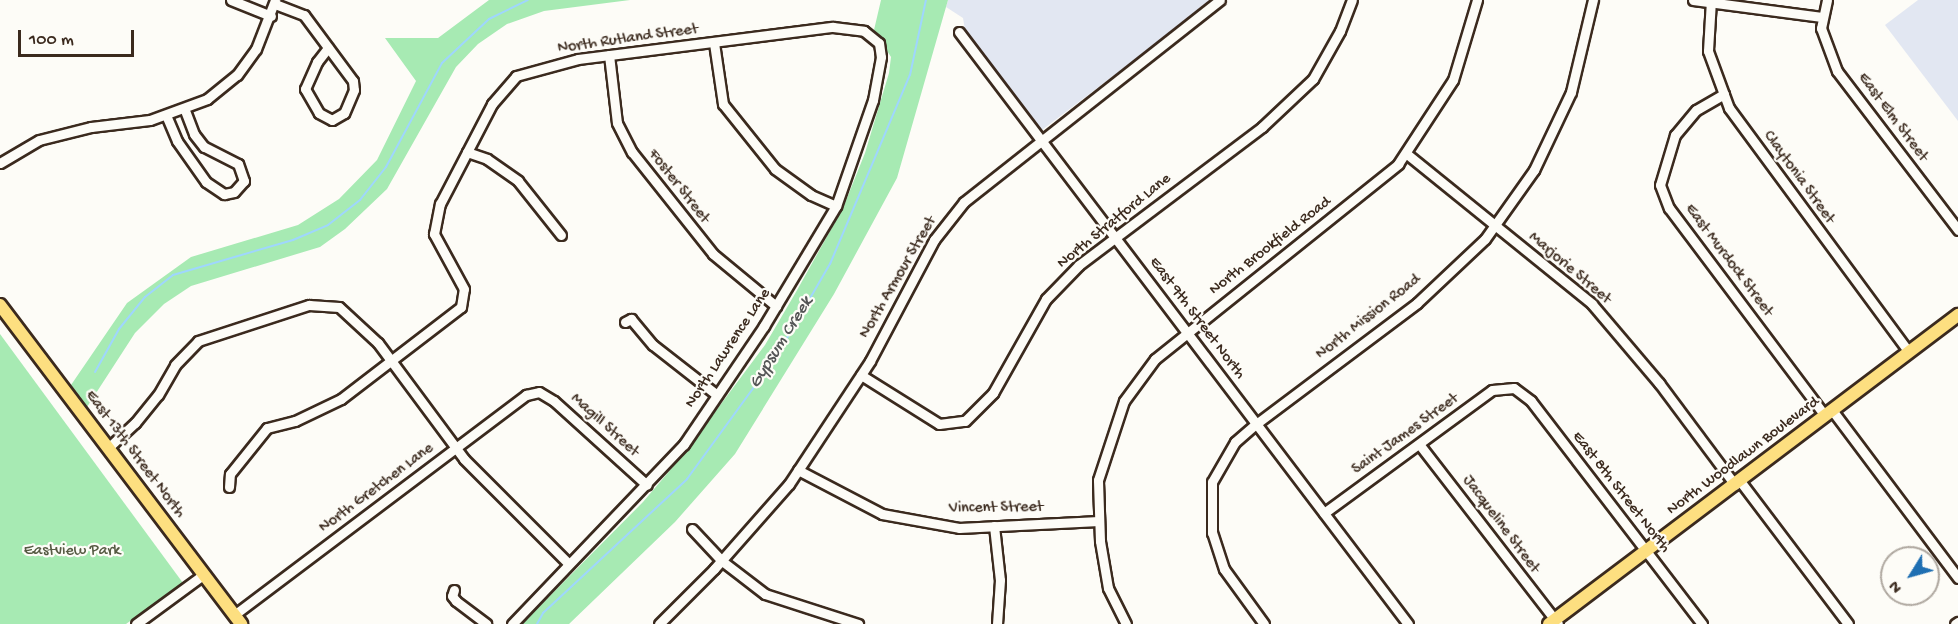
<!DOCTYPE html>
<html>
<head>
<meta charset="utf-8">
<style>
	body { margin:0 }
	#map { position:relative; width:1958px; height:624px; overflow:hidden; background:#fdfcf7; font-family:"Gochi Hand",sans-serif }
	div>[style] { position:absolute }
	.built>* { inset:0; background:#e2e7f2 }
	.green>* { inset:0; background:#a7eab3 }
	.stream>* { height:2px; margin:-1px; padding:0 1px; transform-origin:1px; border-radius:1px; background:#9fd6fe }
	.roads { filter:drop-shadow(2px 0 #3b2a1e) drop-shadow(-2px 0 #3b2a1e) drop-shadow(0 2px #3b2a1e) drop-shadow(0 -2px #3b2a1e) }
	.minor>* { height:9px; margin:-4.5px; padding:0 4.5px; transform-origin:4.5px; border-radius:4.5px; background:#fdfcf7 }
	.major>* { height:12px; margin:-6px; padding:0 6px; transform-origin:6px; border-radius:6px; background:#fddf80 }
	span { translate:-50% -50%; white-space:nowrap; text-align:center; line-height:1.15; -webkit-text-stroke:4.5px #fdfcf7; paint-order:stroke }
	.street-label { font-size:16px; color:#3b2a1e }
	.park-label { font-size:16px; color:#565a43 }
	.water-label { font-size:18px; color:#545556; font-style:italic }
	.north { position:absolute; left:1880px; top:546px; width:60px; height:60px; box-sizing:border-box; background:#fdfcf7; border:2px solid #afa8a0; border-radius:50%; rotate:233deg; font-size:16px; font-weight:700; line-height:24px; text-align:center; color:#3b2a1e }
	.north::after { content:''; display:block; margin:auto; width:21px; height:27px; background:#1f6fb2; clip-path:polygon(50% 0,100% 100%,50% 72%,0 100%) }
	.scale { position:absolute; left:18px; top:30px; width:116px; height:27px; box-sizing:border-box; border:3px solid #3b2a1e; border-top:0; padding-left:8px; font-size:18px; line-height:21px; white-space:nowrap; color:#3b2a1e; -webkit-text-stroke:4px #fdfcf7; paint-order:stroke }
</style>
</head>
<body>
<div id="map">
	<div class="built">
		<i style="clip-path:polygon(948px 0,1213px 0,1042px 130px,965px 30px,963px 18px,946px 7px)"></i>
		<i style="clip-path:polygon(1918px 0,1958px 0,1958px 121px,1885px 25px)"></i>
	</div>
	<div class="green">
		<i style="clip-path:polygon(489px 0,630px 0,544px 11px,507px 24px,478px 44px,456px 67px,387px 189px,345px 229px,320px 247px,191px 286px,164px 304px,135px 333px,87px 407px,71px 385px,127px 303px,191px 257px,298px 225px,339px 199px,377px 160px,416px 81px,385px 38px,438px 38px)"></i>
		<i style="clip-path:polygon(881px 0,948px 0,897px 178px,834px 294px,735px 454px,675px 522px,569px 624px,522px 624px,643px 502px,683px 455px,765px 345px,796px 292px,843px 208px,865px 153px,889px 73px,891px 57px,874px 30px)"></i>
		<i style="clip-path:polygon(0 334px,183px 583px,126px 624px,0 624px)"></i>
	</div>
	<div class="stream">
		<i style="left:95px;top:372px;width:49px;rotate:-60.8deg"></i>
		<i style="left:119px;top:329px;width:41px;rotate:-50.9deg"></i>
		<i style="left:145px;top:297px;width:36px;rotate:-38deg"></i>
		<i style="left:173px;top:275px;width:125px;rotate:-16.3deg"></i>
		<i style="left:293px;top:240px;width:38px;rotate:-23deg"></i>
		<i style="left:328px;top:225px;width:41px;rotate:-38deg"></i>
		<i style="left:360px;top:200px;width:42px;rotate:-51.8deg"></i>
		<i style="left:386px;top:167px;width:118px;rotate:-61.7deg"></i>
		<i style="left:442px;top:63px;width:64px;rotate:-43.1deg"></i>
		<i style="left:489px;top:19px;width:43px;rotate:-26deg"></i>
		<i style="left:537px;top:624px;width:13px;rotate:-61deg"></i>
		<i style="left:543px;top:613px;width:197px;rotate:-42.9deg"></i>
		<i style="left:687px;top:479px;width:151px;rotate:-53.9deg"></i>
		<i style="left:776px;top:357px;width:108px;rotate:-59.9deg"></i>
		<i style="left:830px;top:264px;width:205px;rotate:-67.1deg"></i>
		<i style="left:910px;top:75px;width:77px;rotate:-78deg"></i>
	</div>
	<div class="roads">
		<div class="minor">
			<i style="left:231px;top:0;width:43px;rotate:21.8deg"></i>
			<i style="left:1693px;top:0;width:130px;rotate:7.5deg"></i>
			<i style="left:1711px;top:0;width:51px;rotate:93.4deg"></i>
			<i style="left:1708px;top:51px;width:61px;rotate:69.8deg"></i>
			<i style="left:1729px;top:108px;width:303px;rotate:53.6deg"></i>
			<i style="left:1827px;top:0;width:29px;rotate:102deg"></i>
			<i style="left:1821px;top:28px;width:46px;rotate:69.6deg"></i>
			<i style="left:1837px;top:71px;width:200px;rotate:52.7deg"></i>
			<i style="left:275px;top:4px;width:31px;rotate:21deg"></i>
			<i style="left:304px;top:15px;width:82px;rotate:53.4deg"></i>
			<i style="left:353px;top:81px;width:9px;rotate:84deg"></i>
			<i style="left:354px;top:90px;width:25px;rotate:113deg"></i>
			<i style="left:344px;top:113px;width:14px;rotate:150deg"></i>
			<i style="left:332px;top:120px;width:15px;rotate:-152deg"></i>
			<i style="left:319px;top:113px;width:28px;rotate:-120deg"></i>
			<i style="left:305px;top:89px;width:30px;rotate:-66deg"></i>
			<i style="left:317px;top:62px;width:18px;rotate:-52deg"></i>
			<i style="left:959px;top:32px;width:743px;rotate:52.82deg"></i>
			<i style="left:714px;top:43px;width:62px;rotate:81.6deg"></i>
			<i style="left:723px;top:104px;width:83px;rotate:51.3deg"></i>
			<i style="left:775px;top:169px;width:44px;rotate:35.8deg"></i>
			<i style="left:811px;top:195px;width:27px;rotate:24deg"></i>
			<i style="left:609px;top:55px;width:68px;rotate:83.3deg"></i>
			<i style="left:617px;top:123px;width:33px;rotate:63deg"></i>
			<i style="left:632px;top:152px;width:130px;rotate:51.5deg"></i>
			<i style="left:713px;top:254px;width:82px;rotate:39.5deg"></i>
			<i style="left:1724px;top:94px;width:32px;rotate:150deg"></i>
			<i style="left:1696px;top:110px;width:33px;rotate:130deg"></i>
			<i style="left:1675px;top:135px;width:52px;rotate:106.7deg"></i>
			<i style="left:1660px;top:185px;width:25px;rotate:69deg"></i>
			<i style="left:1669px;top:208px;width:260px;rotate:53.1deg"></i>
			<i style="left:166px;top:115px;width:28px;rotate:67deg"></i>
			<i style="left:177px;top:141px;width:50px;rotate:54.7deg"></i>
			<i style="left:206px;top:182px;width:22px;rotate:34deg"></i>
			<i style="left:224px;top:194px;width:10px;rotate:-11deg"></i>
			<i style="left:234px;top:192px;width:15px;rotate:-48deg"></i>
			<i style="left:244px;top:181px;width:18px;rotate:-109deg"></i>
			<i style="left:238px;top:164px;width:38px;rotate:-153deg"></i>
			<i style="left:204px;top:147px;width:16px;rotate:-128deg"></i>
			<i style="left:194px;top:134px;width:26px;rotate:-111deg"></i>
			<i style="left:467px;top:152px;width:21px;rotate:19deg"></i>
			<i style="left:487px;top:159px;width:38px;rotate:35deg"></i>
			<i style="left:518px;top:181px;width:69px;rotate:51.5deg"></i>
			<i style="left:1407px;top:154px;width:238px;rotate:39deg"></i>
			<i style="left:1592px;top:304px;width:104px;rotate:49.7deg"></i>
			<i style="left:1659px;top:383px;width:127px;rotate:53.3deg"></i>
			<i style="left:0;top:163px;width:45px;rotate:-30.5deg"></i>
			<i style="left:39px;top:140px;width:54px;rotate:-14deg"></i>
			<i style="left:91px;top:127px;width:59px;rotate:-6.8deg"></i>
			<i style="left:150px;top:120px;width:61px;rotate:-20.2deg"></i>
			<i style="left:207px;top:99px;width:38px;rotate:-39deg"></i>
			<i style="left:237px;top:75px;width:32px;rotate:-54deg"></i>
			<i style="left:256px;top:49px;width:53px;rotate:-68.8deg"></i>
			<i style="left:625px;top:322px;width:7px;rotate:-27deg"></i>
			<i style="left:631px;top:319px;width:34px;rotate:50deg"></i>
			<i style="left:653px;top:345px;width:81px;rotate:38deg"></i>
			<i style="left:861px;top:375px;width:92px;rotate:32.1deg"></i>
			<i style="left:939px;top:424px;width:26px;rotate:-7deg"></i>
			<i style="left:965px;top:421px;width:40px;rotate:-45deg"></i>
			<i style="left:993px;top:393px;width:108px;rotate:-60.6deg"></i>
			<i style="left:1046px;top:299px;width:47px;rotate:-45.9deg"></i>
			<i style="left:1079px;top:265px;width:229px;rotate:-37deg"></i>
			<i style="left:1262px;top:127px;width:70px;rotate:-43.3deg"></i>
			<i style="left:1313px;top:79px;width:55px;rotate:-60.6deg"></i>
			<i style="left:1340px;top:31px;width:33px;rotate:-69deg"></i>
			<i style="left:1832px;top:410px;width:210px;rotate:53.1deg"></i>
			<i style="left:1419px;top:444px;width:227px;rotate:52.3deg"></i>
			<i style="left:108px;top:448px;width:37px;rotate:-43deg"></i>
			<i style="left:135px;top:423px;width:36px;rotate:-51deg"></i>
			<i style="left:158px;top:395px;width:34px;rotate:-60deg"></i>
			<i style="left:175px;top:365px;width:33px;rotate:-46deg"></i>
			<i style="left:198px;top:341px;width:117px;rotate:-18deg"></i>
			<i style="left:309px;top:305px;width:30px;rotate:4deg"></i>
			<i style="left:339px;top:307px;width:53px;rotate:42.7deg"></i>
			<i style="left:378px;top:343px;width:144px;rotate:53.4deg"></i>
			<i style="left:464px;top:459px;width:147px;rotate:45deg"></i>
			<i style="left:798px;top:470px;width:95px;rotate:27.6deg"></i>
			<i style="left:882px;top:514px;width:78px;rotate:10.3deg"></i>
			<i style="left:959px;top:528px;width:140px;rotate:-2.9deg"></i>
			<i style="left:1740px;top:481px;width:179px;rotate:52.9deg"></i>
			<i style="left:229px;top:487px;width:13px;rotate:-86deg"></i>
			<i style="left:230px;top:474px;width:59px;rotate:-51.2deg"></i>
			<i style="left:267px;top:428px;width:29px;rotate:-14deg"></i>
			<i style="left:295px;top:421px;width:51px;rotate:-25.6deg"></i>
			<i style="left:341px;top:399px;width:151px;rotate:-37.5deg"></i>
			<i style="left:461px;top:307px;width:18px;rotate:-81deg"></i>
			<i style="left:464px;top:289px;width:63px;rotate:-118.6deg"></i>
			<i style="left:434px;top:234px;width:31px;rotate:-79deg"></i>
			<i style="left:440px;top:204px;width:113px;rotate:-62.5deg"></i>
			<i style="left:492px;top:104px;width:37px;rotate:-49deg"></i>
			<i style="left:516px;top:76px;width:64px;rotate:-15.3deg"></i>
			<i style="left:578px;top:59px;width:257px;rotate:-7.2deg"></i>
			<i style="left:833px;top:27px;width:31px;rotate:7deg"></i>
			<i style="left:864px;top:31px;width:19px;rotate:39deg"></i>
			<i style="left:879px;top:43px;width:14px;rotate:82deg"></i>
			<i style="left:881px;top:57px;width:44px;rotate:100.5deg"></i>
			<i style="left:873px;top:100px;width:112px;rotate:109.2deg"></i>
			<i style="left:836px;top:206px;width:140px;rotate:121deg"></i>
			<i style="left:764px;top:326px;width:143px;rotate:124.1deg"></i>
			<i style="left:684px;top:444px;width:249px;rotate:133.7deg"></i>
			<i style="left:1324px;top:513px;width:208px;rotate:-36.2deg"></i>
			<i style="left:1492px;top:390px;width:22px;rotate:-5deg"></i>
			<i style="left:1514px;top:388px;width:21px;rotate:37deg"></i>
			<i style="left:1531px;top:401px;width:281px;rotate:52.5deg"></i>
			<i style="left:994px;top:526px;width:54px;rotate:83.7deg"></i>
			<i style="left:1000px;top:580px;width:44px;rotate:93.9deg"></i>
			<i style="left:692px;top:529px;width:44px;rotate:46.8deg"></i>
			<i style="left:722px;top:561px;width:54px;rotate:37.5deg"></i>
			<i style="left:765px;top:594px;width:98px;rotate:17.9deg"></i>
			<i style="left:454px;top:590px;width:6px;rotate:108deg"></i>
			<i style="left:452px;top:596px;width:6px;rotate:51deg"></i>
			<i style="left:456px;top:601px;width:38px;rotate:37deg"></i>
			<i style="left:234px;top:615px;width:366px;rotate:-37deg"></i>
			<i style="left:526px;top:395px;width:13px;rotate:-13deg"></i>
			<i style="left:539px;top:392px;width:17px;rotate:31deg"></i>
			<i style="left:554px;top:401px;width:125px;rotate:42.1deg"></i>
			<i style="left:136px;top:624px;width:84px;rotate:-36.3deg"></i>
			<i style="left:659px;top:624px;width:78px;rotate:-45deg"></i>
			<i style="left:714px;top:569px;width:113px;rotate:-48.6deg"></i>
			<i style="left:789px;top:484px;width:147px;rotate:-56.6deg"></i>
			<i style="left:870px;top:361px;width:137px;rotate:-62.1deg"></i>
			<i style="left:934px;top:240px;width:48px;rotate:-51.7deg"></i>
			<i style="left:964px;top:202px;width:326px;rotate:-38.3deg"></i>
			<i style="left:1126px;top:624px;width:40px;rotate:-116.6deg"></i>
			<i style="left:1108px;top:588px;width:48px;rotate:-99.7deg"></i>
			<i style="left:1100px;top:541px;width:61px;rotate:-91.9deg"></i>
			<i style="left:1098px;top:480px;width:83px;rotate:-71.8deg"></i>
			<i style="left:1124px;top:401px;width:52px;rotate:-53.6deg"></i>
			<i style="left:1155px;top:359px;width:312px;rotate:-38.7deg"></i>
			<i style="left:1398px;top:164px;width:100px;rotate:-56.8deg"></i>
			<i style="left:1453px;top:80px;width:84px;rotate:-73.3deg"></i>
			<i style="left:1264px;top:624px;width:68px;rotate:-126deg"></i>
			<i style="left:1224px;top:569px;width:38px;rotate:-108deg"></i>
			<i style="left:1212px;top:533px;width:51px;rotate:-90deg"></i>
			<i style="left:1212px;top:482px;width:46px;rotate:-60.1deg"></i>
			<i style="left:1235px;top:442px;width:28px;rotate:-41deg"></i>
			<i style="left:1256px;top:424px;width:201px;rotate:-36.9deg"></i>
			<i style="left:1417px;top:303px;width:93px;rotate:-43.3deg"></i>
			<i style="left:1485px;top:239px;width:85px;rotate:-54.6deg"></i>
			<i style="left:1534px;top:170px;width:86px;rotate:-64.6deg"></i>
			<i style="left:1571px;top:92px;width:95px;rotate:-76.6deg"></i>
			<i style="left:1955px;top:624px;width:4px;rotate:-34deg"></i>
		</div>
		<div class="major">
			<i style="left:0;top:305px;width:400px;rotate:52.9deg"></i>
			<i style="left:1549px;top:624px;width:513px;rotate:-37.07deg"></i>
		</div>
	</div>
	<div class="street-label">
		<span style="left:628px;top:40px;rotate:-8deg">North Rutland Street</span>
		<span style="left:1892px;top:118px;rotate:53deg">East Elm Street</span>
		<span style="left:1798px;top:178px;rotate:54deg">Claytonia Street</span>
		<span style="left:678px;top:187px;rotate:52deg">Foster Street</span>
		<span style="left:1115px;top:222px;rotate:-39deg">North Stratford Lane</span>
		<span style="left:1271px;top:247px;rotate:-38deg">North Brookfield Road</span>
		<span style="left:1728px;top:261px;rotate:53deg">East Murdock Street</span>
		<span style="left:1569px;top:269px;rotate:40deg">Marjorie Street</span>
		<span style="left:899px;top:278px;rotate:-60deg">North Armour Street</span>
		<span style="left:1369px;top:318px;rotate:-38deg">North Mission Road</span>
		<span style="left:1196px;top:319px;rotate:53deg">East 9th Street North</span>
		<span style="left:729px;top:349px;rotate:-56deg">North Lawrence Lane</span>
		<span style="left:604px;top:426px;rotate:42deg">Magill Street</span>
		<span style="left:1406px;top:435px;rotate:-36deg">Saint James Street</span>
		<span style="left:134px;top:455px;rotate:53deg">East 13th Street North</span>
		<span style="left:1744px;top:457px;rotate:-37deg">North Woodlawn Boulevard</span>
		<span style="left:377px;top:489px;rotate:-37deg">North Gretchen Lane</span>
		<span style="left:1620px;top:493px;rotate:52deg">East 8th Street North</span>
		<span style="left:996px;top:509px;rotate:-1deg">Vincent Street</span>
		<span style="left:1500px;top:525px;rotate:53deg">Jacqueline Street</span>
	</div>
	<div class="park-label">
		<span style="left:72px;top:552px">Eastview Park</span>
	</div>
	<div class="water-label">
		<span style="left:782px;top:343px;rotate:-58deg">Gypsum Creek</span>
	</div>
	<div class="north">N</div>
	<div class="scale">100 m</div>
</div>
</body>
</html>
